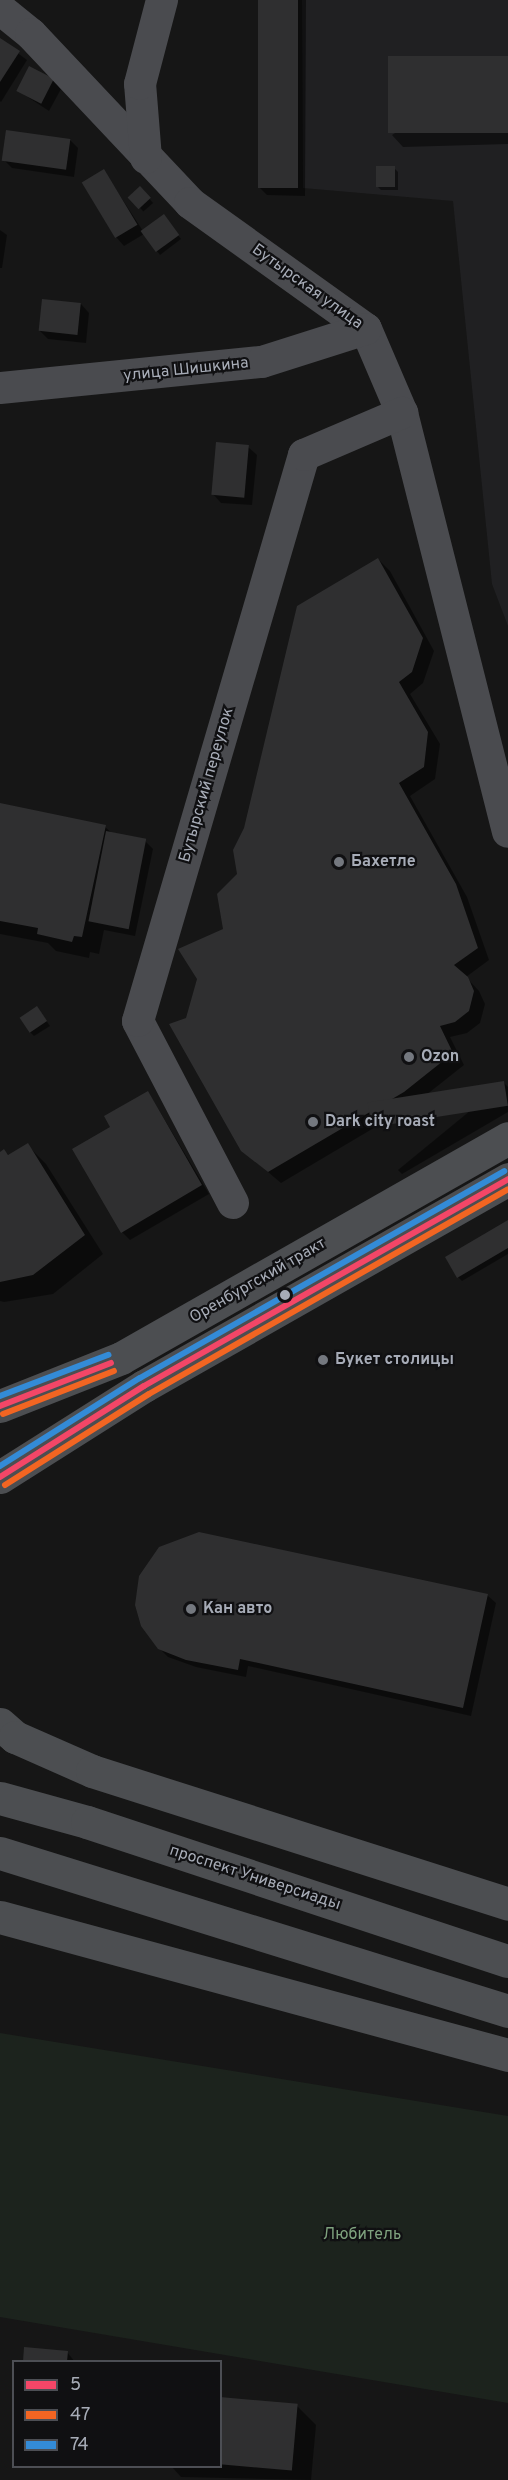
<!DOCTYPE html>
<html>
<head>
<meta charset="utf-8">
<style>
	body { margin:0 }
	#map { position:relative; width:508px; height:2480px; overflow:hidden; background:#161616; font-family:Overpass,sans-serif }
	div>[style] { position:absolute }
	.built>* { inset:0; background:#202022 }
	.green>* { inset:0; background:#1c231d }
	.shadow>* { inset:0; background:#0007; transform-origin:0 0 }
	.building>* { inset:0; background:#2f2f30; transform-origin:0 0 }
	.street>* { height:32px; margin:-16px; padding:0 16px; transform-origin:16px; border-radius:16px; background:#4a4b4f }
	.primary>* { height:33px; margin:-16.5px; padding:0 16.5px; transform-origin:16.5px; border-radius:16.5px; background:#4c4e51 }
	.bus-1>* { height:6px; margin:-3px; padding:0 3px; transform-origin:3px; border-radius:3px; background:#f34667 }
	.bus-2>* { height:6px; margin:-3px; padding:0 3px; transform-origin:3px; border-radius:3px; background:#f26522 }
	.bus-3>* { height:6px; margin:-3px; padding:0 3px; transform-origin:3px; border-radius:3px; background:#338bd7 }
	.dots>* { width:16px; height:16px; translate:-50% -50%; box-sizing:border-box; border:3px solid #101012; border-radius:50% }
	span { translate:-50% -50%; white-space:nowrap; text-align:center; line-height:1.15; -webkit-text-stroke:4.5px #101012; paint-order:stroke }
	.street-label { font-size:16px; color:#a7acb7 }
	.poi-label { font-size:16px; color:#a7acb7; font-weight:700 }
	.left { translate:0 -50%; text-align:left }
	.park-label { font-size:16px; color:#7ea27e }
	.legend { position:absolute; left:12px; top:2360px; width:210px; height:108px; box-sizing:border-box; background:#101012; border:2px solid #4c4e54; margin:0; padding:8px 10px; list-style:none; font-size:18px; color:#a7acb7 }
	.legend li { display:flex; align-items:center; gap:12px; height:30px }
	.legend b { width:30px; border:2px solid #4c4e54 }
</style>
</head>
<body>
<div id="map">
	<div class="built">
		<i style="clip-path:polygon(302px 0,508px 0,508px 626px,492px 584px,453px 201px,303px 188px)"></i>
	</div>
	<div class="green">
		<i style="clip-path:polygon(0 2033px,508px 2116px,508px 2403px,0 2317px)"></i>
	</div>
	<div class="shadow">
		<i style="clip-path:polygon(260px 0,306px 0,305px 196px,267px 195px,259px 187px)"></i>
		<i style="clip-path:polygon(0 40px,27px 60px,1px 102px,0 101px)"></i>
		<i style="clip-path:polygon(508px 58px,508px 144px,403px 147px,392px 135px)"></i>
		<i style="clip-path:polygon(53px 80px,61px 89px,49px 111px,17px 90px)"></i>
		<i style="clip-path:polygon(70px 140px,78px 148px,74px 177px,12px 168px,4px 160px)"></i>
		<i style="clip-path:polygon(394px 168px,398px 172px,398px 190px,381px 190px,377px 186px)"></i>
		<i style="clip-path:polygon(104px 171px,143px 231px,167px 220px,181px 239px,160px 255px,144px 234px,124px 246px,116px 237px)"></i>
		<i style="left:140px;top:188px;width:20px;height:13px;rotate:49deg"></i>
		<i style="clip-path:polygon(0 230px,7px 235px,2px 268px,0 268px)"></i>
		<i style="clip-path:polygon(81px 304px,89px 313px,86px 343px,48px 339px,40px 331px)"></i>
		<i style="clip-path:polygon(248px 447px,257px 455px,252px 505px,221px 503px,213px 494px)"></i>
		<i style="clip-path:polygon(378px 559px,390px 571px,434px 651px,423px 683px,410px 694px,440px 744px,435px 779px,410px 796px,467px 897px,489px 960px,466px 977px,479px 991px,485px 1004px,480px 1023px,467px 1033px,450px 1037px,464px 1065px,416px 1103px,281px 1183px,242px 1150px,188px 1019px,225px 930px,239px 875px)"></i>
		<i style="clip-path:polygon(0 804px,105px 827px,112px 833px,145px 841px,153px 849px,135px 936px,104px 930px,99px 954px,90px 952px,89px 958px,56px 951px,48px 943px,0 934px)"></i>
		<i style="clip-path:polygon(40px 1012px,50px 1026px,34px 1036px,30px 1032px)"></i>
		<i style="clip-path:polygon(504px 1083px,508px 1087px,508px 1112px,402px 1174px,398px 1170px)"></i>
		<i style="clip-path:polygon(148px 1092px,209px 1194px,130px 1240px,122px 1232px,112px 1127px)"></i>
		<i style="clip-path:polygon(27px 1145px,46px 1164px,103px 1254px,53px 1294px,4px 1302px,0 1301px,0 1154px,4px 1151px,10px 1156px)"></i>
		<i style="clip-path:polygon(508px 1222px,508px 1254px,462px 1281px,458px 1277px)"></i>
		<i style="clip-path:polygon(487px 1595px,496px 1603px,471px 1716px,248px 1666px,246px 1677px,196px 1667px,168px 1657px,159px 1648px)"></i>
		<i style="clip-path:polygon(67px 2352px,75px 2362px,25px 2362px)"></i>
		<i style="clip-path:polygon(220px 2398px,297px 2406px,316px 2425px,311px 2480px,181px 2477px,171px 2466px,220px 2466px)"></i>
	</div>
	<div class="building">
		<i style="left:258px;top:0;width:40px;height:188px"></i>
		<i style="clip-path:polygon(0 38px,20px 51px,0 82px)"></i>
		<i style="left:508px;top:56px;width:77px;height:120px;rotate:90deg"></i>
		<i style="left:29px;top:66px;width:28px;height:28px;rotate:27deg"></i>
		<i style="left:6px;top:130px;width:65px;height:31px;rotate:8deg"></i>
		<i style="left:376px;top:166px;width:19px;height:21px"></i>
		<i style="left:104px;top:169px;width:65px;height:26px;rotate:59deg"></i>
		<i style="left:140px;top:186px;width:16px;height:17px;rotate:47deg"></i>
		<i style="left:164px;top:214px;width:26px;height:29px;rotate:54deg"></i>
		<i style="left:42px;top:299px;width:39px;height:32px;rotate:6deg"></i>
		<i style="left:216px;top:442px;width:33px;height:53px;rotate:5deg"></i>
		<i style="clip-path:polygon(378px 558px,423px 638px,412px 672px,399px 682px,428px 732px,424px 767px,399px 783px,456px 884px,478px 948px,454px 965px,468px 977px,474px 991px,469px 1011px,455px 1022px,440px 1026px,453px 1053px,404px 1092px,268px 1172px,241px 1151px,169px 1024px,186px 1018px,197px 979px,178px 949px,223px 929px,217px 894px,237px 874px,233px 850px,244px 828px,297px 606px)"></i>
		<i style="clip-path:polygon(0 803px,106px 825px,82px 937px,74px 936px,72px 942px,37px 934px,38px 928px,0 921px)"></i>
		<i style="left:106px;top:831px;width:41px;height:92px;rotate:11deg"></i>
		<i style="left:37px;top:1006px;width:18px;height:21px;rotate:56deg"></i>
		<i style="left:504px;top:1081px;width:25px;height:138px;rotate:81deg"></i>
		<i style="clip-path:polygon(148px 1091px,202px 1185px,121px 1233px,72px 1149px,110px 1127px,104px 1116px)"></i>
		<i style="clip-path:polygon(28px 1143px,85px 1235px,33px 1275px,0 1282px,0 1152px,4px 1149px,8px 1155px)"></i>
		<i style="clip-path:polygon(508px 1220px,508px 1248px,457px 1278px,445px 1257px)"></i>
		<i style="clip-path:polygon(199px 1532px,488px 1594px,463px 1708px,240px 1659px,238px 1670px,186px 1660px,158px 1649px,141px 1626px,135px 1605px,139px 1576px,159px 1547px)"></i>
		<i style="clip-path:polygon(24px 2347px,68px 2351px,67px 2362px,23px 2362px)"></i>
		<i style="left:220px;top:2397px;width:78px;height:67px;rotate:5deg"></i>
	</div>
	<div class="street">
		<i style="left:0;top:9px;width:40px;rotate:39deg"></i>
		<i style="left:31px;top:34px;width:232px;rotate:46.7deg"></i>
		<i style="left:190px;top:203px;width:216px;rotate:35.6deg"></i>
		<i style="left:366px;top:329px;width:91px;rotate:66.8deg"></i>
		<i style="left:402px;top:413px;width:432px;rotate:75.8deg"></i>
		<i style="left:146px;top:158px;width:74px;rotate:-94.6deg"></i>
		<i style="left:140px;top:84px;width:87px;rotate:-75.3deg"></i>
		<i style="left:0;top:388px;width:263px;rotate:-5.7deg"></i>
		<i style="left:262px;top:362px;width:109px;rotate:-17.6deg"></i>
		<i style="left:233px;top:1203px;width:205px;rotate:-117.6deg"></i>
		<i style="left:138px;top:1021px;width:590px;rotate:-73.65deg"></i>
		<i style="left:304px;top:455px;width:107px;rotate:-23.2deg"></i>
	</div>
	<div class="primary">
		<i style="left:0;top:1406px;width:130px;rotate:-21.6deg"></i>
		<i style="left:121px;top:1358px;width:445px;rotate:-29.6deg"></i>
		<i style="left:0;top:1477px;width:170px;rotate:-32.3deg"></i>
		<i style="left:144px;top:1386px;width:419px;rotate:-29.6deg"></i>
		<i style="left:0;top:1724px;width:20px;rotate:41deg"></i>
		<i style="left:15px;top:1737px;width:84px;rotate:23.8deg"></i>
		<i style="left:92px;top:1771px;width:437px;rotate:17.7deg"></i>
		<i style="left:0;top:1798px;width:90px;rotate:15.4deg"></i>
		<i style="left:87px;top:1822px;width:443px;rotate:18.3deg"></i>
		<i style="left:0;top:1853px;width:532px;rotate:17.28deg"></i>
		<i style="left:0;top:1917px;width:526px;rotate:15.2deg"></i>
	</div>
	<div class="bus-1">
		<i style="left:0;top:1406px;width:119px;rotate:-21.2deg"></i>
		<i style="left:0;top:1477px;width:170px;rotate:-32.3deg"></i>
		<i style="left:144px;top:1386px;width:419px;rotate:-29.6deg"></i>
	</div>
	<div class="bus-2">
		<i style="left:3px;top:1414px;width:119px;rotate:-21.2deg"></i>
		<i style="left:5px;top:1485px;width:170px;rotate:-32.3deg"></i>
		<i style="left:149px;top:1394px;width:413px;rotate:-29.7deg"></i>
	</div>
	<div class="bus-3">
		<i style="left:0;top:1396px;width:116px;rotate:-20.8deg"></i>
		<i style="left:0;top:1466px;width:165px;rotate:-32.2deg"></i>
		<i style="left:140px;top:1378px;width:419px;rotate:-29.6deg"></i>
	</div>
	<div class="dots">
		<i style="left:339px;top:862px;background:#74787f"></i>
		<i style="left:409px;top:1057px;background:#74787f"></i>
		<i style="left:313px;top:1122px;background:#74787f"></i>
		<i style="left:285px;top:1295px;background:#a7acb7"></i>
		<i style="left:323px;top:1360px;background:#74787f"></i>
		<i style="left:191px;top:1609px;background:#74787f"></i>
	</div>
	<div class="street-label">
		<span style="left:307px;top:287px;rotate:36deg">Бутырская улица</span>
		<span style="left:186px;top:370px;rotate:-6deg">улица Шишкина</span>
		<span style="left:207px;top:785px;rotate:-74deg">Бутырский переулок</span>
		<span style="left:258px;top:1281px;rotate:-30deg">Оренбургский тракт</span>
		<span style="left:255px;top:1878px;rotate:18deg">проспект Универсиады</span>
	</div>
	<div class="poi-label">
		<span class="left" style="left:351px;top:862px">Бахетле</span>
		<span class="left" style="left:421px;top:1057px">Ozon</span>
		<span class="left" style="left:325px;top:1122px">Dark city roast</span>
		<span class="left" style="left:335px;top:1360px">Букет столицы</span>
		<span class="left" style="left:203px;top:1609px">Кан авто</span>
	</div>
	<div class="park-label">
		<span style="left:362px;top:2235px">Любитель</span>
	</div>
	<ul class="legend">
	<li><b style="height:8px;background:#f34667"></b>5</li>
	<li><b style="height:8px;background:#f26522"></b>47</li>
	<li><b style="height:8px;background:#338bd7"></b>74</li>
	</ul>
</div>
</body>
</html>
